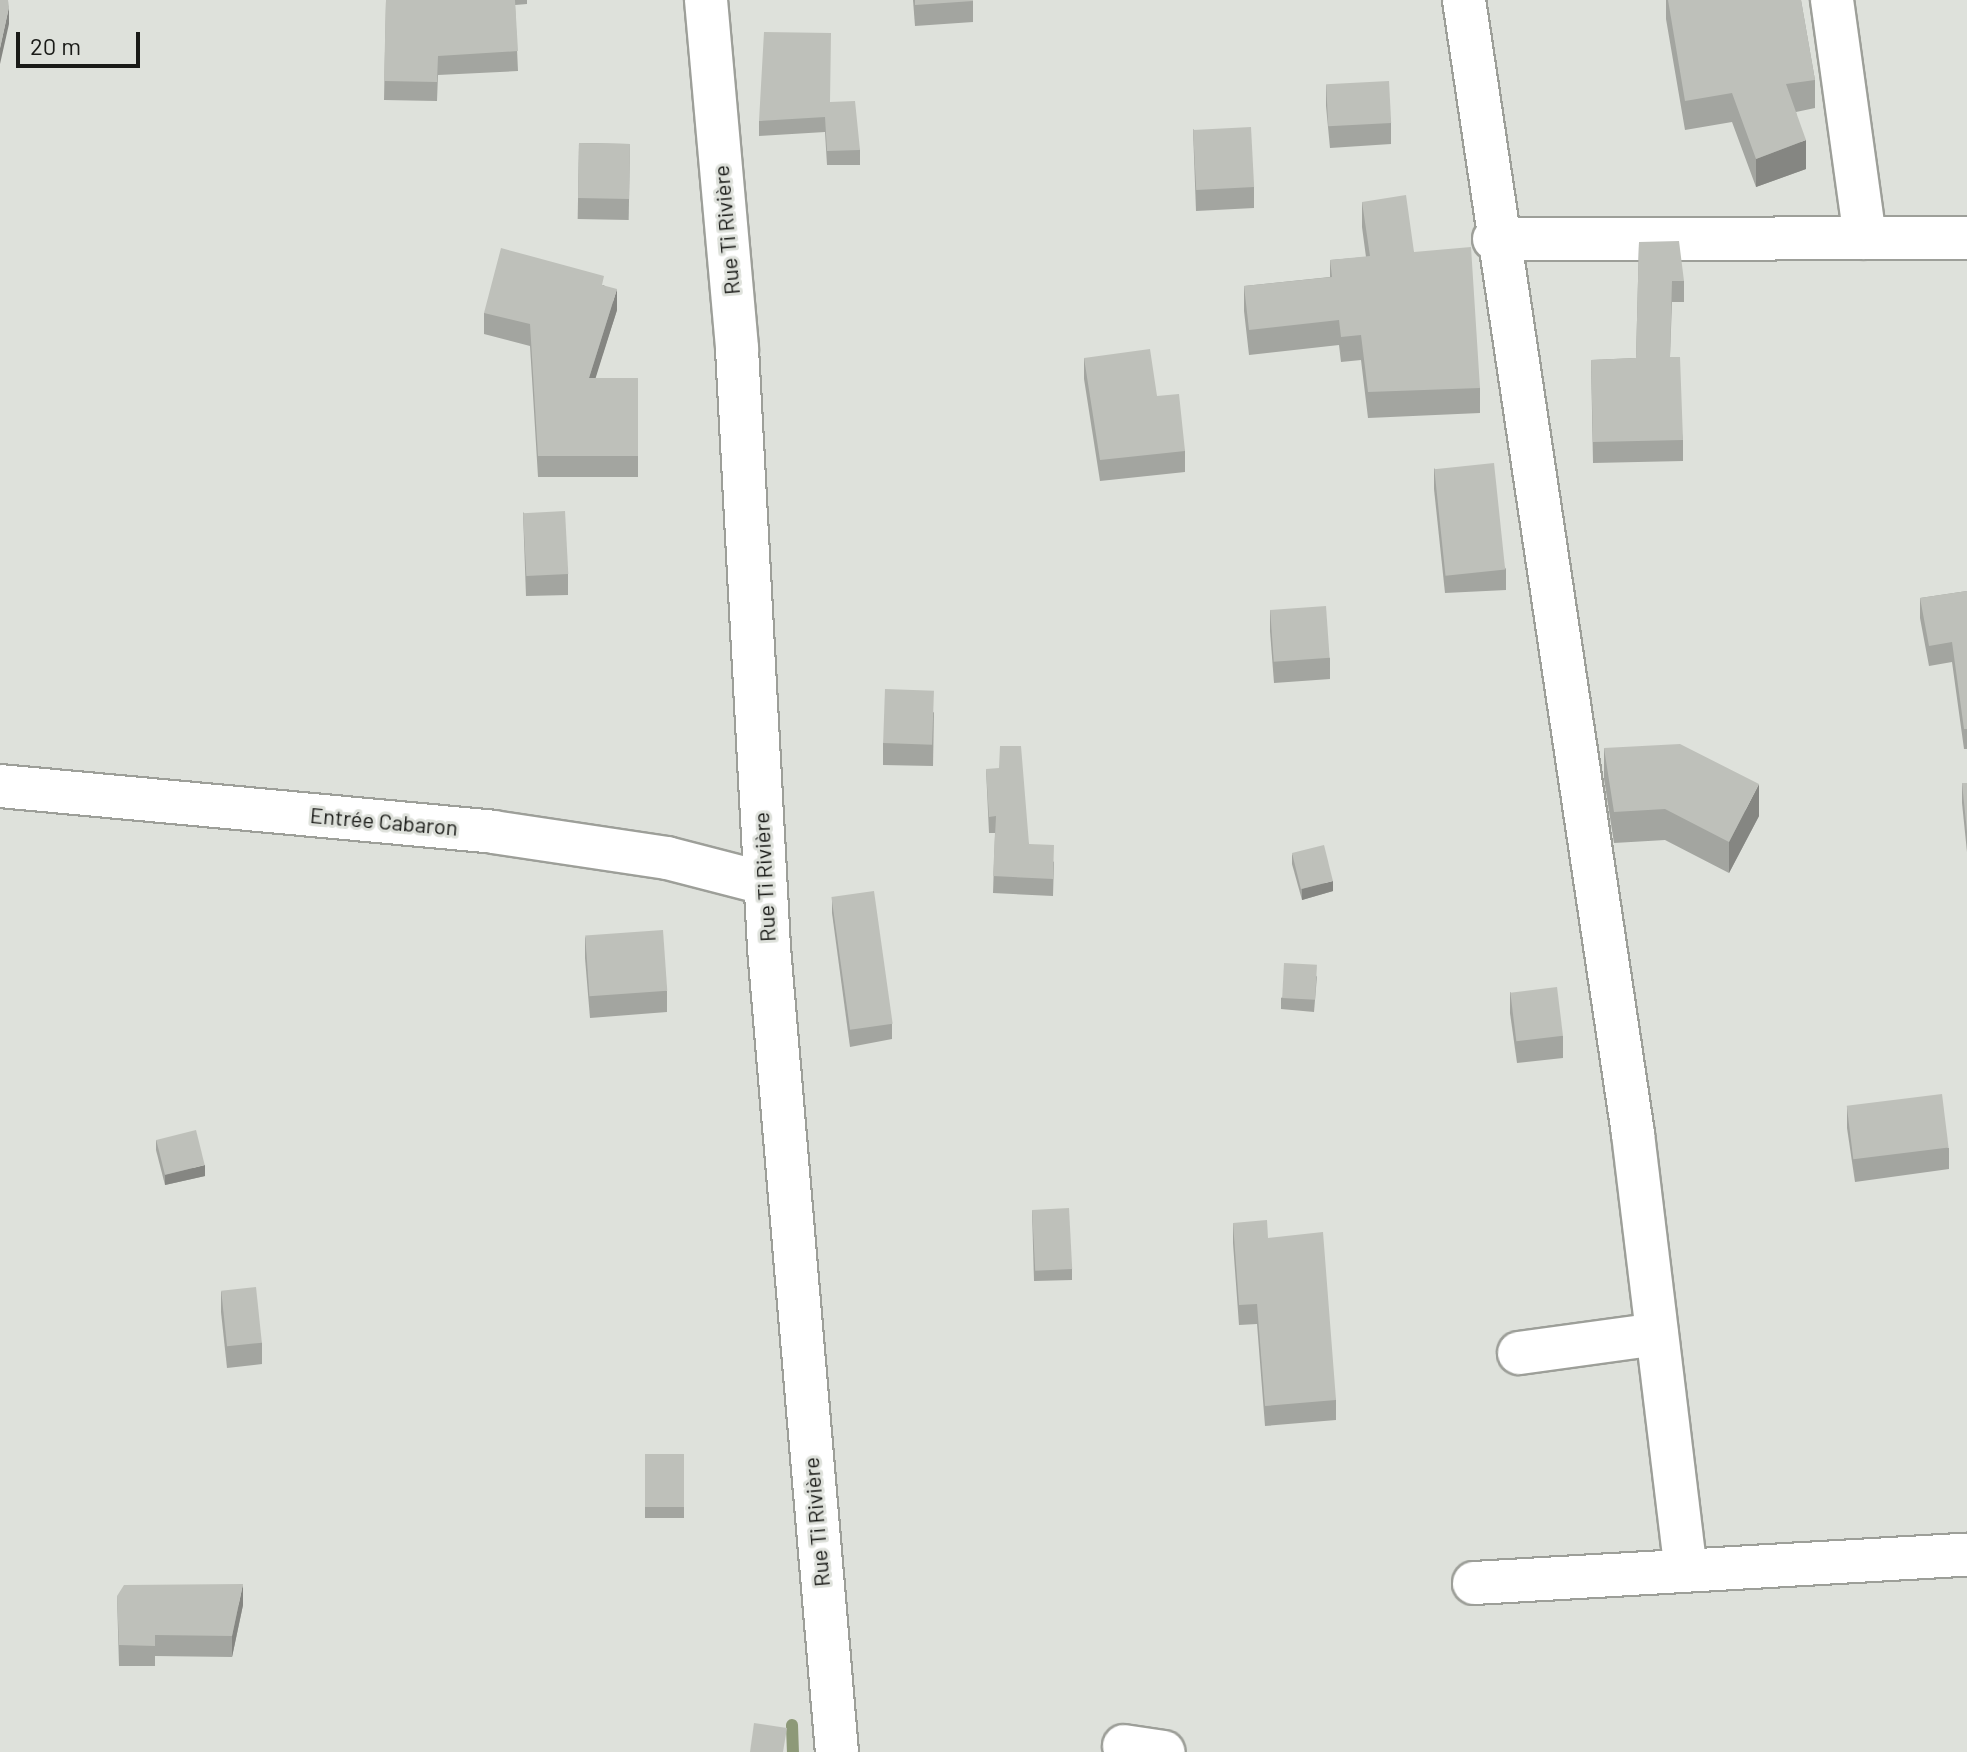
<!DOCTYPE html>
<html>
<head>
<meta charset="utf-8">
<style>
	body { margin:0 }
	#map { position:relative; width:1967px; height:1752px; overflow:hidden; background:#dee1db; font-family:Barlow,sans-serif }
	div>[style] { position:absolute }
	.stream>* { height:12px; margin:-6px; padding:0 6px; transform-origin:6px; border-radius:6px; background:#8d9978 }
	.roads { filter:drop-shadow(2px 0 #9d9f99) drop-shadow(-2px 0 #9d9f99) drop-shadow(0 2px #9d9f99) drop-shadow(0 -2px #9d9f99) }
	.street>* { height:42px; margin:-21px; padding:0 21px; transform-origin:21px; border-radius:21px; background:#fff }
	.wall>* { inset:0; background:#a3a5a0; transform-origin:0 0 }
	.shaded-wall>* { inset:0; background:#858682 }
	.building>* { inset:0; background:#bec0ba; transform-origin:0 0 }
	span { translate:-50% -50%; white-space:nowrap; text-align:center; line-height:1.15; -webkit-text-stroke:6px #dee1db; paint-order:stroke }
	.street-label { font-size:22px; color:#191a17 }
	.scale { position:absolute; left:16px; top:32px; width:124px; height:36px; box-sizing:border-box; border:4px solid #191a17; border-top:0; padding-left:10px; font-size:24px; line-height:28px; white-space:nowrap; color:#191a17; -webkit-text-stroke:6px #dee1db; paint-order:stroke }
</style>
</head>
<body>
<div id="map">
	<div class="stream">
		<i style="left:792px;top:1725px;width:27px;rotate:88deg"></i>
	</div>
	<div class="roads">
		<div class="street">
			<i style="left:706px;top:0;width:350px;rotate:84.9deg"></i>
			<i style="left:737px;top:349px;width:600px;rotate:86.94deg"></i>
			<i style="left:769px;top:948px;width:807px;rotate:85.17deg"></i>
			<i style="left:1464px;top:0;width:1147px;rotate:81.52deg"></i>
			<i style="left:1633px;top:1134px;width:438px;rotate:83.1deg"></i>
			<i style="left:1832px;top:0;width:240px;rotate:82.1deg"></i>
			<i style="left:1494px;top:239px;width:473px;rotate:-0.1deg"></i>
			<i style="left:0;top:786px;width:495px;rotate:5.3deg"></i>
			<i style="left:493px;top:832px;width:176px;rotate:8.5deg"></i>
			<i style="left:667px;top:858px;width:100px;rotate:14.5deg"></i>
			<i style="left:1519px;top:1353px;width:139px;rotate:-7.8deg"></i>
			<i style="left:1474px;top:1583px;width:494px;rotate:-3.3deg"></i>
			<i style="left:1124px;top:1746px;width:40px;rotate:8.5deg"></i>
		</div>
	</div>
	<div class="wall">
		<i style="clip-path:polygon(386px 0,527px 0,527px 4px,515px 5px,518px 71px,438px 75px,437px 101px,384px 100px)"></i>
		<i style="clip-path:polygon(913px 0,973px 0,973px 22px,915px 26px)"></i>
		<i style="clip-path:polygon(1666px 0,1801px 0,1815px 80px,1815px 108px,1796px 112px,1806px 169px,1756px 187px,1732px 122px,1685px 130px,1666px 19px)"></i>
		<i style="clip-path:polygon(1326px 85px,1391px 123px,1391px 144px,1330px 148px,1326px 106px)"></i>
		<i style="clip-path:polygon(830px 102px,860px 150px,860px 165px,827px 165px,825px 132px,759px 136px,759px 121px)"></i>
		<i style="clip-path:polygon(1193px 129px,1254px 187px,1254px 208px,1196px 211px)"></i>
		<i style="left:579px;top:143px;width:51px;height:76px;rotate:1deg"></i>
		<i style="clip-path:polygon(1362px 202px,1414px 252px,1480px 388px,1480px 413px,1368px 418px,1361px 360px,1341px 362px,1339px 345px,1249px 355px,1244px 311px,1244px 286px,1330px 277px,1330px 260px,1366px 257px,1362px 227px)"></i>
		<i style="clip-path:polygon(1639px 242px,1684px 281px,1684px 302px,1672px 302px,1670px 357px,1683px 440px,1683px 461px,1593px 463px,1591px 360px,1636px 358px)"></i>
		<i style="clip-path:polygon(604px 285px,617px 310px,595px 378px,638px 378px,638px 477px,538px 477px,530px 346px,484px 334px,484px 313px)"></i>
		<i style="clip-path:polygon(1084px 358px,1157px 396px,1185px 451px,1185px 472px,1100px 481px,1084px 379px)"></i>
		<i style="clip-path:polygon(1434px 468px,1506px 569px,1506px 590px,1445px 593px,1434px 489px)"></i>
		<i style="clip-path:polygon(523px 512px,568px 574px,568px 595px,526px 596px)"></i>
		<i style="clip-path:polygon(1967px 591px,1967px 749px,1964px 749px,1952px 662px,1929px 666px,1920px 618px,1920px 598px)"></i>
		<i style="clip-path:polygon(1270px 610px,1330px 658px,1330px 679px,1274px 683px,1270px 631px)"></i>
		<i style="clip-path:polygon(934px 712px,933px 766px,883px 765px,883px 743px)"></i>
		<i style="clip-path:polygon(1604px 748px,1759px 816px,1729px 873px,1665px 840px,1614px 843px,1604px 779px)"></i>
		<i style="clip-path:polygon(986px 769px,1029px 844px,1054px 862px,1053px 896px,993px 893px,995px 833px,989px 833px)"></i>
		<i style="clip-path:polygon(1962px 783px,1967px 783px,1967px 852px,1962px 803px)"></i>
		<i style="clip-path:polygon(1292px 854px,1333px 891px,1302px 900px,1292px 864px)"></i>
		<i style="clip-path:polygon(832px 898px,892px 1024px,892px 1039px,850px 1047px,832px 913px)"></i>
		<i style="clip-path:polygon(585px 937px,667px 991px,667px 1012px,590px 1018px,585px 958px)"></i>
		<i style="clip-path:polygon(1317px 976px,1314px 1012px,1281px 1009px,1281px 998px)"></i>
		<i style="clip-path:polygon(1510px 992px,1563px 1036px,1563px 1058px,1517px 1063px,1510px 1013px)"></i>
		<i style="clip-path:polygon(1847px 1107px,1949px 1148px,1949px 1169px,1855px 1182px,1847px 1128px)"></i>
		<i style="clip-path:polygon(156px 1140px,205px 1176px,165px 1185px,156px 1150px)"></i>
		<i style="clip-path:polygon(1032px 1210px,1072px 1269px,1072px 1280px,1034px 1281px)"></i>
		<i style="clip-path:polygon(1233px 1223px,1268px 1238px,1336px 1400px,1336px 1420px,1265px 1426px,1257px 1324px,1239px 1325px,1233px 1243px)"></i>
		<i style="clip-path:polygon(221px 1291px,262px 1343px,262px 1364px,227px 1368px,221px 1312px)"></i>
		<i style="left:645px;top:1454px;width:39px;height:64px"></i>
		<i style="clip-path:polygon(117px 1596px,243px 1605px,232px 1657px,155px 1656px,155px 1666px,119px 1666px)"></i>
	</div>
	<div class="shaded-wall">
		<i style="clip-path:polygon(9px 7px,9px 24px,0 64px,0 48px)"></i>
		<i style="clip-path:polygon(1806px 140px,1806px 169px,1756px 187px,1756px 159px)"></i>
		<i style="clip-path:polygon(617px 289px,617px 310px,589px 399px,589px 378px)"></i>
		<i style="clip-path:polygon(1759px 784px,1759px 816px,1729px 873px,1729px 842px)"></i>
		<i style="clip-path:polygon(1333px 881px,1333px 891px,1302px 900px,1302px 889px)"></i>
		<i style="clip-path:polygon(205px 1165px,205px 1176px,165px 1185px,165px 1175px)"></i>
		<i style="clip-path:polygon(243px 1584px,243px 1605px,232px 1657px,232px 1636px)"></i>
	</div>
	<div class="building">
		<i style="clip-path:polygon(0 0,8px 0,9px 7px,0 48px)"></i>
		<i style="clip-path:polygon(386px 0,515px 0,518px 51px,438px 56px,437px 82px,384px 81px)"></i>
		<i style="clip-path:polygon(915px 0,973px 0,973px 1px,915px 5px)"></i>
		<i style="clip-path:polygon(1668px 0,1801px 0,1815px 80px,1786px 84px,1806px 140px,1756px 159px,1732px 93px,1685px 101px)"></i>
		<i style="clip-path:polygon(764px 32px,831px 33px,830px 102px,855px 101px,860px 150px,827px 151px,825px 117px,759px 121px)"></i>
		<i style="left:1389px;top:81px;width:42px;height:63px;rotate:87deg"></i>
		<i style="left:1251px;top:127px;width:60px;height:58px;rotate:87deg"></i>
		<i style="left:579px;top:143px;width:51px;height:55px;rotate:1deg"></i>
		<i style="clip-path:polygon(1406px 195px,1414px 252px,1471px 247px,1480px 388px,1368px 392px,1361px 335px,1341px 337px,1339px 320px,1249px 330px,1244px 286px,1332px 277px,1330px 260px,1370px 256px,1362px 202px)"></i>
		<i style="clip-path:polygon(1679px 241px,1684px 281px,1672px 281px,1670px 357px,1680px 357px,1683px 440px,1593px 442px,1591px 360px,1636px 358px,1639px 242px)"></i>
		<i style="clip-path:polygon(501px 248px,604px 276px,602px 285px,617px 289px,589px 378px,638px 378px,638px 456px,538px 456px,530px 324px,484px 313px)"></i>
		<i style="clip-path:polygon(1150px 349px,1157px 396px,1179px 394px,1185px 451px,1100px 460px,1084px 358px)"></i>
		<i style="left:1494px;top:463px;width:107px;height:60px;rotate:84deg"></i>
		<i style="left:565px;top:511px;width:63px;height:42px;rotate:87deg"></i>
		<i style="clip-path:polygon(1967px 591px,1967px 729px,1964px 729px,1952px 642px,1929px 646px,1920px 598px)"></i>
		<i style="left:1326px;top:606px;width:52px;height:56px;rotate:86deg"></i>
		<i style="left:885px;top:689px;width:49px;height:54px;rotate:2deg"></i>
		<i style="clip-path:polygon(1680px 744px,1759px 784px,1729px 842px,1665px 809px,1614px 812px,1604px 748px)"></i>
		<i style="clip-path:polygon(1000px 746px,1021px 746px,1029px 844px,1054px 845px,1053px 879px,993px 876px,996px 816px,989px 817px,986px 769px,999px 768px)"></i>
		<i style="clip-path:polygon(1962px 783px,1967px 783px,1967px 832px)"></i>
		<i style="left:1324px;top:845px;width:37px;height:33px;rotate:76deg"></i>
		<i style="left:874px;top:891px;width:134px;height:43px;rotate:82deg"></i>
		<i style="left:663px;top:930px;width:61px;height:78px;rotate:86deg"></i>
		<i style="left:1284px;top:963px;width:33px;height:35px;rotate:3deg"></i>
		<i style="left:1557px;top:987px;width:49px;height:47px;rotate:83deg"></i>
		<i style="left:1942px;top:1094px;width:54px;height:96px;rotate:83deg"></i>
		<i style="left:196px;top:1130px;width:36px;height:41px;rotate:76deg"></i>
		<i style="left:1069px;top:1208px;width:61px;height:37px;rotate:87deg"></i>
		<i style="clip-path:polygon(1267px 1220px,1268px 1238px,1323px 1232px,1336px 1400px,1265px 1406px,1257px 1304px,1239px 1305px,1233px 1223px)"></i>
		<i style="left:256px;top:1287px;width:56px;height:35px;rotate:84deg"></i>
		<i style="left:645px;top:1454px;width:39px;height:53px"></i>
		<i style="clip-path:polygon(243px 1584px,232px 1636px,155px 1635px,155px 1646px,119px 1645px,117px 1596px,124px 1585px)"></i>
		<i style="clip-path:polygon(754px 1723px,787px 1728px,783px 1752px,750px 1752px)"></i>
	</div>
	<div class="street-label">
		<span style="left:726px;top:230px;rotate:-95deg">Rue Ti Rivière</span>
		<span style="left:384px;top:821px;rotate:5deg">Entrée Cabaron</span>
		<span style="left:764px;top:877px;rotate:-93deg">Rue Ti Rivière</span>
		<span style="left:816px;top:1522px;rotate:-95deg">Rue Ti Rivière</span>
	</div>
	<div class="scale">20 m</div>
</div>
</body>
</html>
